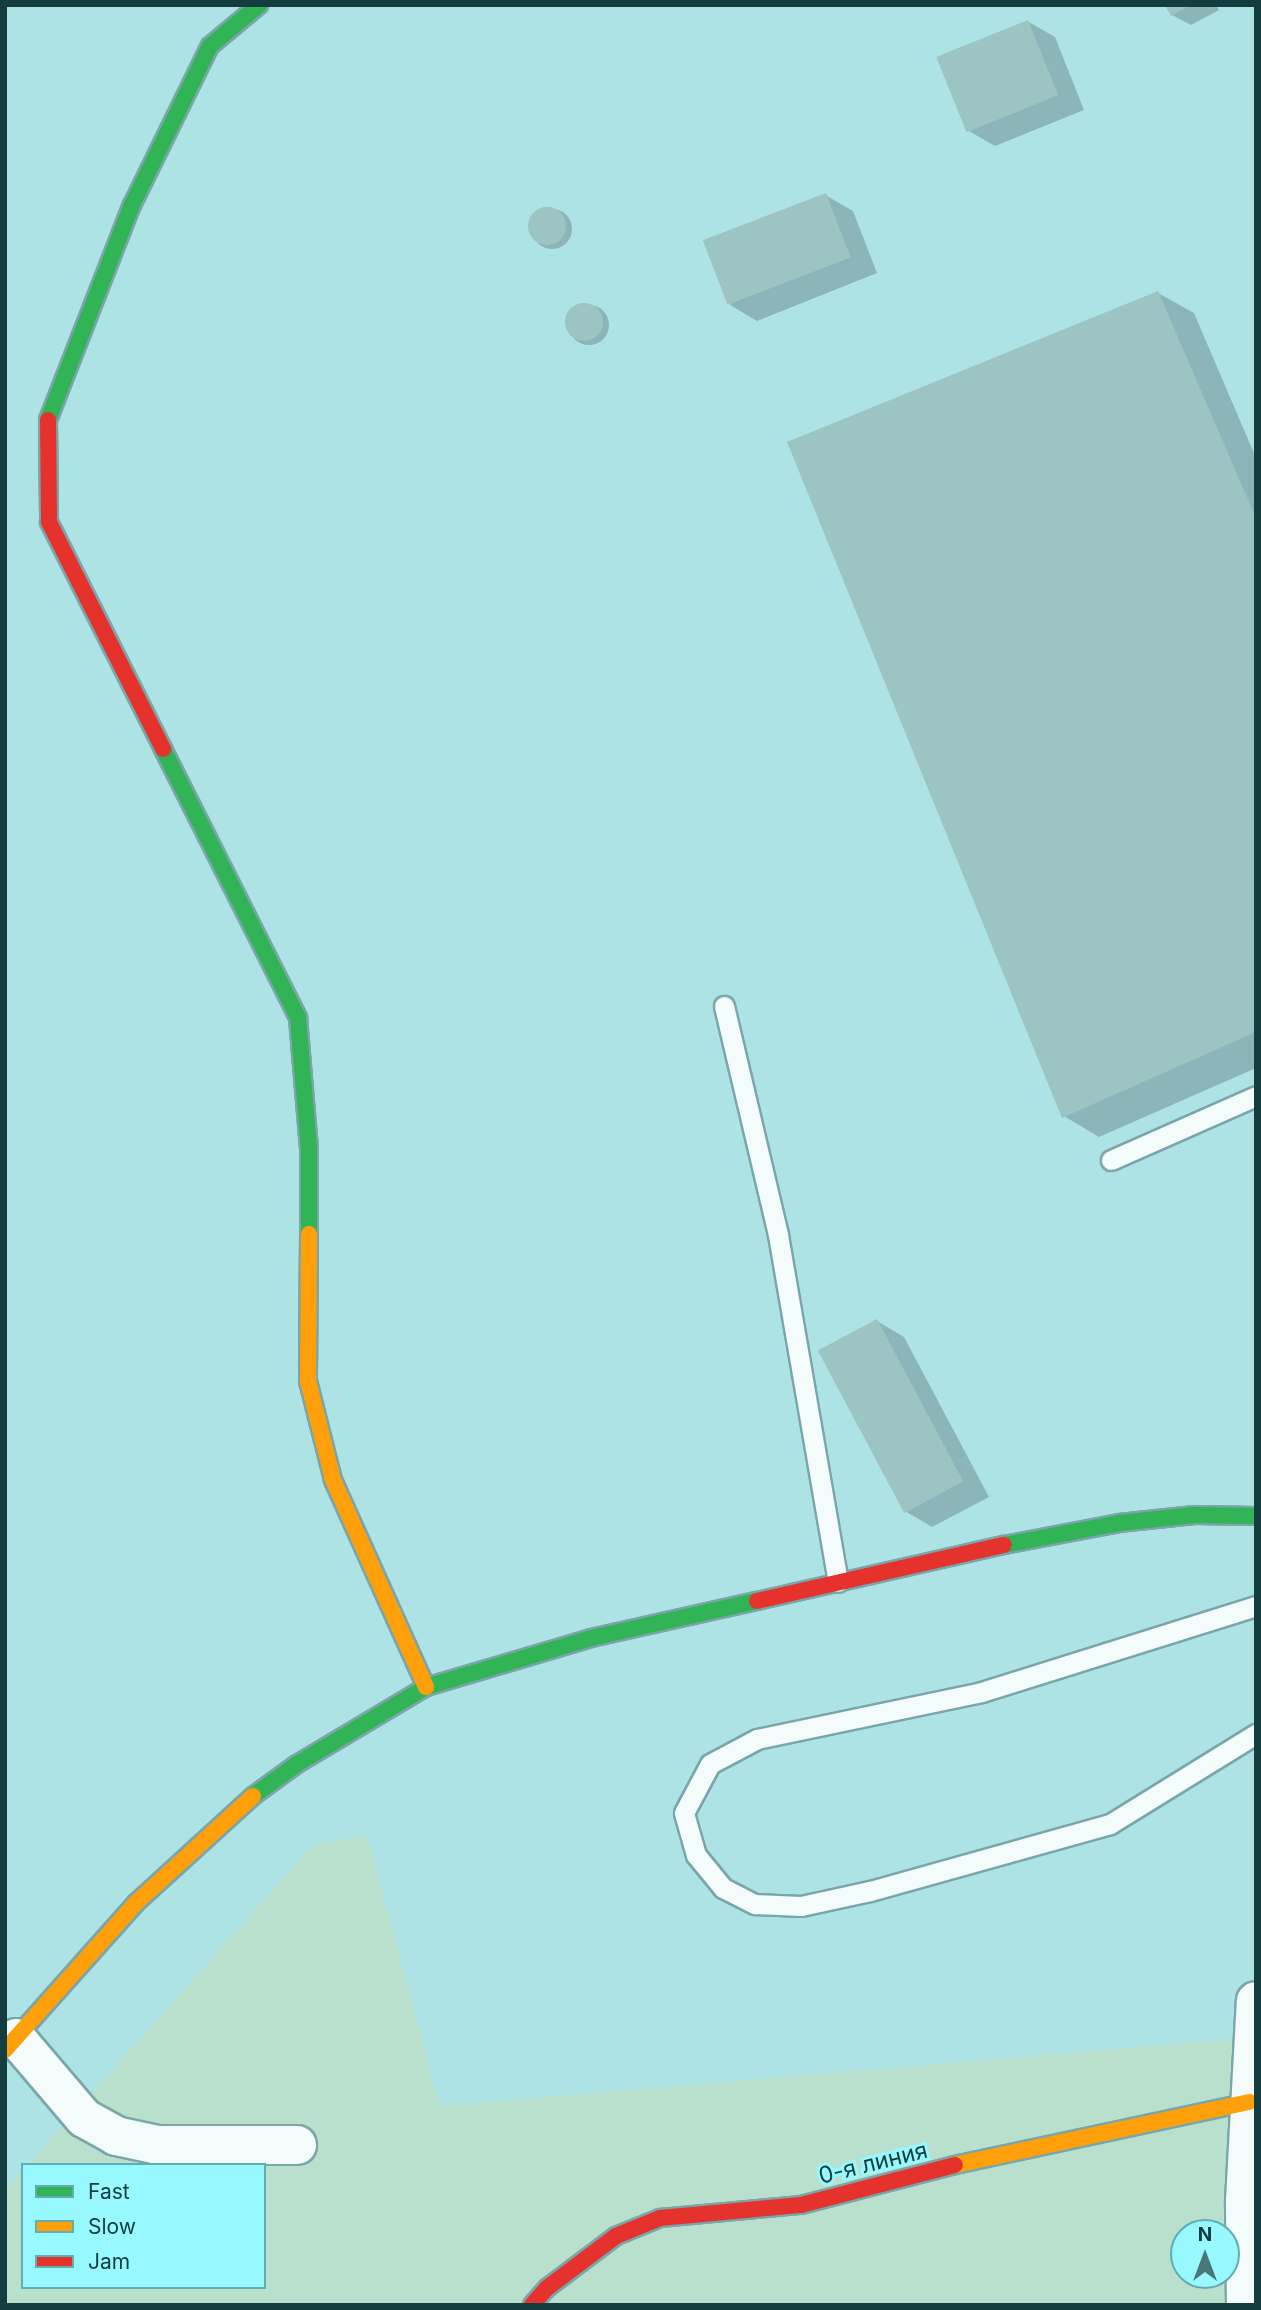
<!DOCTYPE html>
<html>
<head>
<meta charset="utf-8">
<style>
	body { margin:0 }
	#map { position:relative; width:1261px; height:2310px; overflow:hidden; background:#aee3e6; font-family:Inter,sans-serif }
	div>[style] { position:absolute }
	.green>* { inset:0; background:#b8e0cd }
	.shadow>* { inset:0; background:#0003 }
	.round { border-radius:50% }
	.building>* { inset:0; background:#9bc4c2; transform-origin:0 0 }
	.roads { filter:drop-shadow(2px 0 #7aa6a9) drop-shadow(-2px 0 #7aa6a9) drop-shadow(0 2px #7aa6a9) drop-shadow(0 -2px #7aa6a9) }
	.lane>* { height:19px; margin:-9.5px; padding:0 9.5px; transform-origin:9.5px; border-radius:9.5px; background:#f3fbfb }
	.street>* { height:38px; margin:-19px; padding:0 19px; transform-origin:19px; border-radius:19px; background:#f3fbfb }
	.fast>* { height:16px; margin:-8px; padding:0 8px; transform-origin:8px; border-radius:8px; background:#30b455 }
	.slow>* { height:16px; margin:-8px; padding:0 8px; transform-origin:8px; border-radius:8px; background:#ff9f0a }
	.jam>* { height:16px; margin:-8px; padding:0 8px; transform-origin:8px; border-radius:8px; background:#e5322d }
	span { translate:-50% -50%; white-space:nowrap; text-align:center; line-height:1.15; -webkit-text-stroke:6px #97f8fd; paint-order:stroke }
	.street-label { font-size:23px; color:#133d3f }
	.frame { position:absolute; inset:0; border:7px solid #133d3f; pointer-events:none }
	.legend { position:absolute; left:21px; top:2163px; width:245px; height:126px; box-sizing:border-box; background:#97f8fd; border:2px solid #62adb1; margin:0; padding:9px 12px; list-style:none; font-size:21px; color:#133d3f }
	.legend li { display:flex; align-items:center; gap:14px; height:35px }
	.legend b { width:35px; border:2px solid #62adb1 }
	.north { position:absolute; left:1170px; top:2219px; width:70px; height:70px; box-sizing:border-box; background:#97f8fd; border:2px solid #62adb1; border-radius:50%; rotate:0deg; font-size:19px; font-weight:700; line-height:28px; text-align:center; color:#133d3f }
	.north::after { content:''; display:block; margin:auto; width:24px; height:32px; background:#497779; clip-path:polygon(50% 0,100% 100%,50% 72%,0 100%) }
</style>
</head>
<body>
<div id="map">
	<div class="green">
		<i style="clip-path:polygon(evenodd,367px 1835px,440px 2106px,1256px 2037px,1256px 2305px,5px 2305px,5px 2190px,23px 2171px,23px 2287px,264px 2287px,264px 2165px,28px 2165px,313px 1845px,367px 1835px,1184px 2233px,1226px 2233px,1226px 2275px,1184px 2275px,1184px 2233px)"></i>
	</div>
	<div class="shadow">
		<i style="clip-path:polygon(1167px 5px,1216px 5px,1219px 10px,1191px 25px,1172px 15px)"></i>
		<i style="clip-path:polygon(1027px 21px,1055px 37px,1084px 110px,995px 146px,967px 130px)"></i>
		<i style="clip-path:polygon(825px 195px,853px 211px,877px 273px,757px 321px,730px 305px)"></i>
		<i class="round" style="left:532px;top:209px;width:40px;height:40px"></i>
		<i style="clip-path:polygon(1158px 293px,1194px 313px,1256px 458px,1256px 1068px,1099px 1137px,1064px 1116px)"></i>
		<i class="round" style="left:569px;top:305px;width:40px;height:40px"></i>
		<i style="clip-path:polygon(877px 1321px,904px 1337px,989px 1497px,932px 1527px,905px 1511px)"></i>
	</div>
	<div class="building">
		<i style="clip-path:polygon(1165px 5px,1191px 5px,1171px 16px)"></i>
		<i style="left:1028px;top:20px;width:81px;height:99px;rotate:68deg"></i>
		<i style="left:826px;top:193px;width:69px;height:132px;rotate:69deg"></i>
		<i class="round" style="left:528px;top:207px;width:38px;height:38px"></i>
		<i style="clip-path:polygon(1158px 291px,1256px 518px,1256px 1032px,1062px 1118px,787px 442px)"></i>
		<i class="round" style="left:565px;top:303px;width:38px;height:38px"></i>
		<i style="left:877px;top:1319px;width:184px;height:67px;rotate:62deg"></i>
	</div>
	<div class="roads">
		<div class="lane">
			<i style="left:724px;top:1006px;width:235px;rotate:76.7deg"></i>
			<i style="left:778px;top:1235px;width:352px;rotate:80.2deg"></i>
			<i style="left:1111px;top:1160px;width:158px;rotate:-23.8deg"></i>
			<i style="left:1256px;top:1606px;width:287px;rotate:162.6deg"></i>
			<i style="left:982px;top:1692px;width:230px;rotate:168.2deg"></i>
			<i style="left:757px;top:1739px;width:53px;rotate:152deg"></i>
			<i style="left:710px;top:1764px;width:55px;rotate:118deg"></i>
			<i style="left:684px;top:1813px;width:44px;rotate:74.1deg"></i>
			<i style="left:696px;top:1855px;width:43px;rotate:50.7deg"></i>
			<i style="left:723px;top:1888px;width:36px;rotate:27deg"></i>
			<i style="left:755px;top:1904px;width:46px;rotate:2.5deg"></i>
			<i style="left:801px;top:1906px;width:71px;rotate:-12.3deg"></i>
			<i style="left:870px;top:1891px;width:249px;rotate:-15.6deg"></i>
			<i style="left:1110px;top:1824px;width:172px;rotate:-31.7deg"></i>
		</div>
		<div class="street">
			<i style="left:16px;top:2038px;width:105px;rotate:49.6deg"></i>
			<i style="left:84px;top:2118px;width:37px;rotate:29deg"></i>
			<i style="left:116px;top:2136px;width:43px;rotate:12.1deg"></i>
			<i style="left:158px;top:2145px;width:139px"></i>
			<i style="left:1246px;top:2305px;width:104px;rotate:-90.6deg"></i>
			<i style="left:1245px;top:2201px;width:200px;rotate:-86.9deg"></i>
		</div>
		<div class="fast">
			<i style="left:48px;top:420px;width:231px;rotate:-68.7deg"></i>
			<i style="left:132px;top:205px;width:177px;rotate:-63.9deg"></i>
			<i style="left:210px;top:46px;width:64px;rotate:-39.9deg"></i>
			<i style="left:163px;top:749px;width:301px;rotate:63.3deg"></i>
			<i style="left:298px;top:1018px;width:132px;rotate:85.2deg"></i>
			<i style="left:309px;top:1150px;width:84px;rotate:90deg"></i>
			<i style="left:1004px;top:1545px;width:117px;rotate:-10.8deg"></i>
			<i style="left:1119px;top:1523px;width:76px;rotate:-6deg"></i>
			<i style="left:1195px;top:1515px;width:61px;rotate:0.9deg"></i>
			<i style="left:253px;top:1796px;width:54px;rotate:-36deg"></i>
			<i style="left:297px;top:1764px;width:150px;rotate:-30.8deg"></i>
			<i style="left:426px;top:1687px;width:172px;rotate:-16.5deg"></i>
			<i style="left:591px;top:1638px;width:170px;rotate:-12.6deg"></i>
		</div>
		<div class="slow">
			<i style="left:309px;top:1234px;width:147px;rotate:90.4deg"></i>
			<i style="left:308px;top:1381px;width:102px;rotate:75.8deg"></i>
			<i style="left:333px;top:1480px;width:227px;rotate:65.8deg"></i>
			<i style="left:5px;top:2050px;width:198px;rotate:-48.3deg"></i>
			<i style="left:137px;top:1902px;width:157px;rotate:-42.4deg"></i>
			<i style="left:955px;top:2165px;width:301px;rotate:-12.1deg"></i>
		</div>
		<div class="jam">
			<i style="left:48px;top:420px;width:102px;rotate:89.4deg"></i>
			<i style="left:49px;top:522px;width:254px;rotate:63.3deg"></i>
			<i style="left:757px;top:1601px;width:253px;rotate:-12.8deg"></i>
			<i style="left:532px;top:2305px;width:23px;rotate:-49deg"></i>
			<i style="left:547px;top:2288px;width:86px;rotate:-37deg"></i>
			<i style="left:616px;top:2236px;width:48px;rotate:-22.2deg"></i>
			<i style="left:660px;top:2218px;width:142px;rotate:-5.3deg"></i>
			<i style="left:801px;top:2205px;width:159px;rotate:-14.6deg"></i>
		</div>
	</div>
	<div class="street-label">
		<span style="left:873px;top:2163px;rotate:-14deg">0-я линия</span>
	</div>
	<div class="frame"></div>
	<ul class="legend">
	<li><b style="height:9px;background:#30b455"></b>Fast</li>
	<li><b style="height:9px;background:#ff9f0a"></b>Slow</li>
	<li><b style="height:9px;background:#e5322d"></b>Jam</li>
	</ul>
	<div class="north">N</div>
</div>
</body>
</html>
